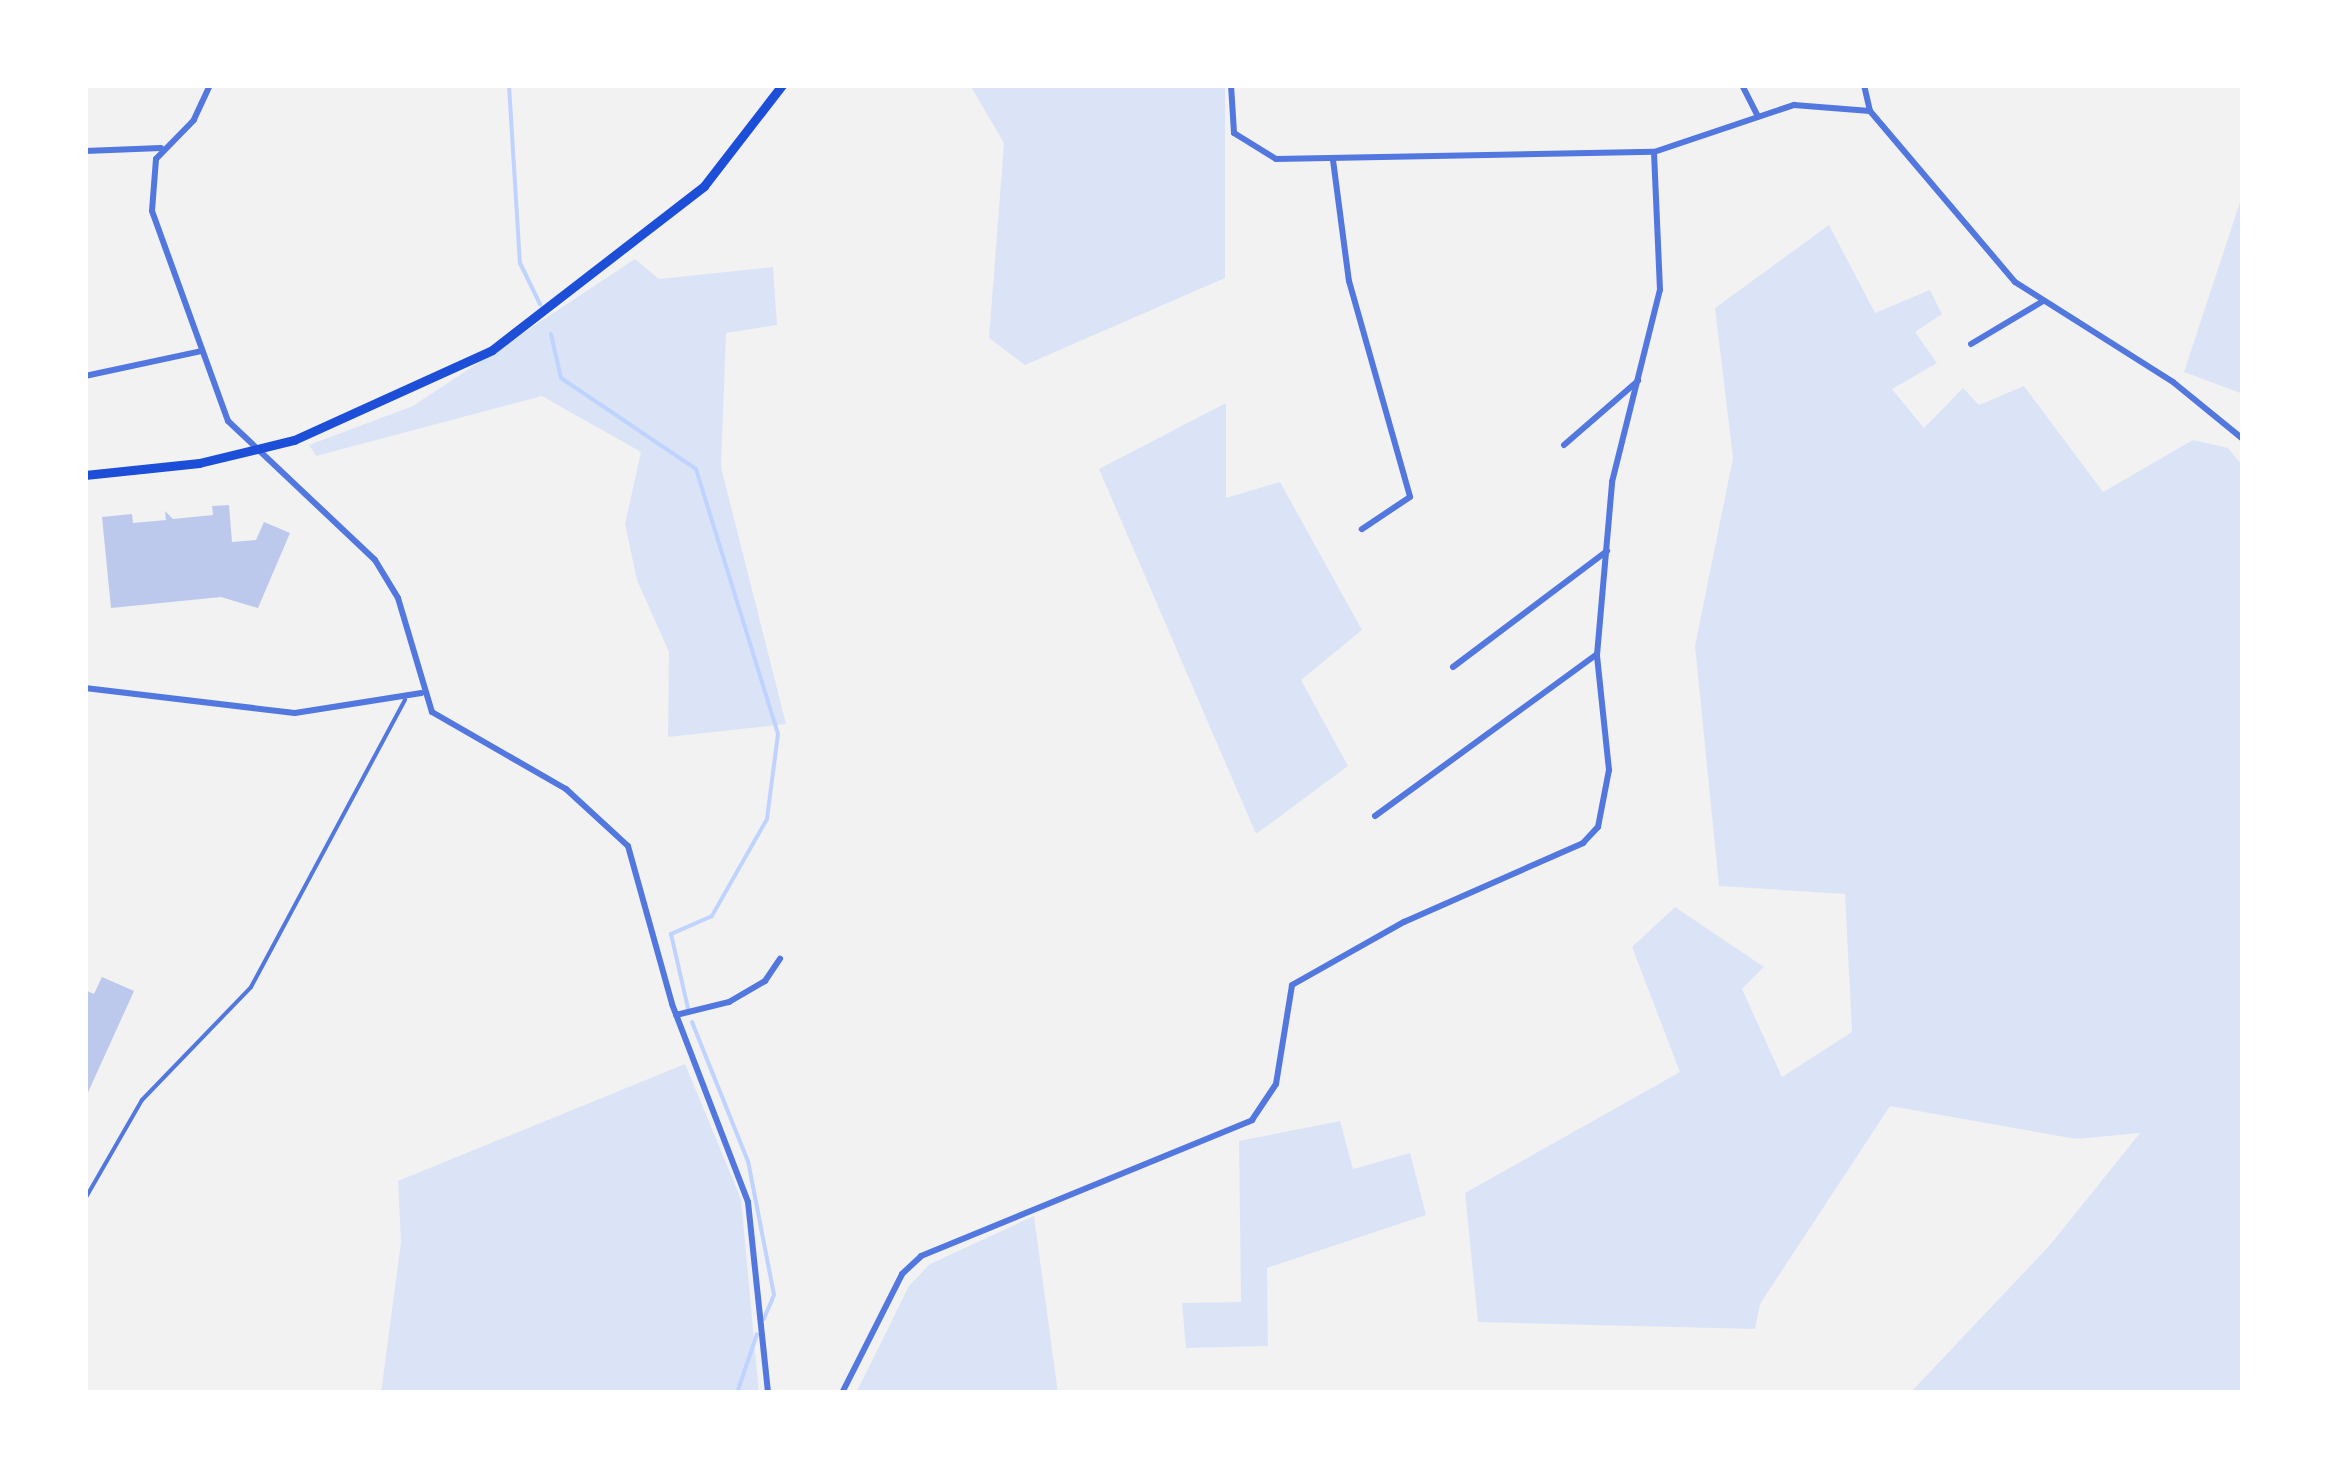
<!DOCTYPE html>
<html>
<head>
<meta charset="utf-8">
<style>
	body { margin:0 }
	#map { position:relative; width:2328px; height:1478px; overflow:hidden; background:#f2f2f2; font-family:Overpass,sans-serif }
	div>[style] { position:absolute }
	.green>* { inset:0; background:#dbe4f7 }
	.stream>* { height:4px; margin:-2px; padding:0 2px; transform-origin:2px; border-radius:2px; background:#bfd3fe }
	.building>* { inset:0; background:#bdc9ec }
	.service>* { height:4px; margin:-2px; padding:0 2px; transform-origin:2px; border-radius:2px; background:#5277de }
	.minor>* { height:6px; margin:-3px; padding:0 3px; transform-origin:3px; border-radius:3px; background:#5277de }
	.secondary>* { height:9px; margin:-4.5px; padding:0 4.5px; transform-origin:4.5px; border-radius:4.5px; background:#1d4ed8 }
	span { translate:-50% -50%; white-space:nowrap; text-align:center; line-height:1.15; -webkit-text-stroke:8px #fff; paint-order:stroke }
	.frame { position:absolute; inset:0; border:88px solid #fff; pointer-events:none }
</style>
</head>
<body>
<div id="map">
	<div class="green">
		<i style="clip-path:polygon(970px 85px,1225px 85px,1225px 278px,1025px 365px,989px 338px,1004px 143px)"></i>
		<i style="clip-path:polygon(2243px 193px,2243px 394px,2184px 372px)"></i>
		<i style="clip-path:polygon(1829px 225px,1875px 313px,1930px 290px,1942px 314px,1915px 332px,1937px 363px,1892px 389px,1924px 428px,1963px 388px,1979px 405px,2024px 386px,2103px 492px,2193px 440px,2228px 448px,2243px 466px,2243px 1393px,1910px 1393px,2050px 1245px,2140px 1133px,2076px 1139px,1890px 1106px,1760px 1304px,1755px 1329px,1478px 1322px,1465px 1193px,1680px 1072px,1632px 947px,1675px 907px,1764px 967px,1742px 989px,1782px 1077px,1852px 1032px,1845px 894px,1719px 886px,1695px 646px,1733px 458px,1715px 308px)"></i>
		<i style="clip-path:polygon(635px 259px,659px 279px,773px 267px,777px 325px,726px 333px,721px 467px,786px 724px,668px 737px,669px 652px,637px 580px,625px 524px,641px 452px,542px 396px,316px 456px,309px 445px,413px 406px)"></i>
		<i style="clip-path:polygon(1226px 403px,1226px 498px,1280px 482px,1362px 630px,1301px 680px,1348px 766px,1256px 834px,1099px 469px)"></i>
		<i style="clip-path:polygon(685px 1064px,741px 1199px,759px 1393px,381px 1393px,401px 1242px,398px 1181px)"></i>
		<i style="clip-path:polygon(1340px 1121px,1353px 1169px,1410px 1153px,1426px 1215px,1267px 1268px,1268px 1346px,1186px 1348px,1182px 1303px,1241px 1302px,1239px 1141px)"></i>
		<i style="clip-path:polygon(1034px 1216px,1058px 1393px,856px 1393px,909px 1286px,930px 1264px)"></i>
	</div>
	<div class="stream">
		<i style="left:509px;top:85px;width:178px;rotate:86.5deg"></i>
		<i style="left:520px;top:263px;width:46px;rotate:64deg"></i>
		<i style="left:551px;top:334px;width:45px;rotate:77.2deg"></i>
		<i style="left:561px;top:378px;width:163px;rotate:34deg"></i>
		<i style="left:696px;top:469px;width:277px;rotate:72.8deg"></i>
		<i style="left:778px;top:734px;width:86px;rotate:97.4deg"></i>
		<i style="left:767px;top:819px;width:112px;rotate:119.6deg"></i>
		<i style="left:712px;top:916px;width:45px;rotate:156.3deg"></i>
		<i style="left:671px;top:934px;width:76px;rotate:77.1deg"></i>
		<i style="left:692px;top:1022px;width:150px;rotate:68.1deg"></i>
		<i style="left:748px;top:1161px;width:136px;rotate:79deg"></i>
		<i style="left:774px;top:1295px;width:26px;rotate:113deg"></i>
		<i style="left:737px;top:1393px;width:62px;rotate:-71.3deg"></i>
	</div>
	<div class="building">
		<i style="clip-path:polygon(229px 505px,232px 542px,256px 540px,264px 522px,290px 533px,258px 608px,221px 597px,111px 608px,102px 517px,132px 514px,133px 523px,166px 520px,165px 511px,173px 519px,213px 515px,212px 506px)"></i>
		<i style="clip-path:polygon(102px 977px,134px 991px,85px 1099px,85px 990px,94px 994px)"></i>
	</div>
	<div class="service">
		<i style="left:85px;top:1199px;width:114px;rotate:-60.1deg"></i>
		<i style="left:142px;top:1100px;width:157px;rotate:-46deg"></i>
		<i style="left:251px;top:987px;width:326px;rotate:-61.8deg"></i>
	</div>
	<div class="minor">
		<i style="left:210px;top:85px;width:38px;rotate:115deg"></i>
		<i style="left:194px;top:120px;width:54px;rotate:134.3deg"></i>
		<i style="left:156px;top:159px;width:52px;rotate:94.4deg"></i>
		<i style="left:152px;top:211px;width:223px;rotate:70.1deg"></i>
		<i style="left:228px;top:421px;width:202px;rotate:43.4deg"></i>
		<i style="left:375px;top:560px;width:44px;rotate:58.8deg"></i>
		<i style="left:398px;top:598px;width:119px;rotate:73.4deg"></i>
		<i style="left:432px;top:712px;width:155px;rotate:29.9deg"></i>
		<i style="left:566px;top:789px;width:84px;rotate:42.6deg"></i>
		<i style="left:628px;top:846px;width:164px;rotate:74.4deg"></i>
		<i style="left:672px;top:1004px;width:212px;rotate:69deg"></i>
		<i style="left:748px;top:1202px;width:192px;rotate:84deg"></i>
		<i style="left:1231px;top:85px;width:48px;rotate:86.4deg"></i>
		<i style="left:1234px;top:133px;width:49px;rotate:31.8deg"></i>
		<i style="left:1276px;top:159px;width:378px;rotate:-1.1deg"></i>
		<i style="left:1654px;top:152px;width:148px;rotate:-18.6deg"></i>
		<i style="left:1794px;top:105px;width:76px;rotate:4.5deg"></i>
		<i style="left:1870px;top:111px;width:224px;rotate:49.7deg"></i>
		<i style="left:2015px;top:282px;width:187px;rotate:32.3deg"></i>
		<i style="left:2173px;top:382px;width:90px;rotate:39.2deg"></i>
		<i style="left:1742px;top:85px;width:34px;rotate:63deg"></i>
		<i style="left:1864px;top:85px;width:26px;rotate:77deg"></i>
		<i style="left:85px;top:151px;width:76px;rotate:-2.3deg"></i>
		<i style="left:1333px;top:160px;width:122px;rotate:82.5deg"></i>
		<i style="left:1349px;top:281px;width:224px;rotate:74.2deg"></i>
		<i style="left:1410px;top:497px;width:58px;rotate:146.3deg"></i>
		<i style="left:1971px;top:344px;width:84px;rotate:-30.8deg"></i>
		<i style="left:85px;top:376px;width:120px;rotate:-12.1deg"></i>
		<i style="left:1564px;top:445px;width:98px;rotate:-40.9deg"></i>
		<i style="left:1453px;top:667px;width:193px;rotate:-37deg"></i>
		<i style="left:85px;top:688px;width:211px;rotate:6.8deg"></i>
		<i style="left:295px;top:713px;width:128px;rotate:-9deg"></i>
		<i style="left:1375px;top:816px;width:273px;rotate:-36.1deg"></i>
		<i style="left:676px;top:1015px;width:55px;rotate:-13.8deg"></i>
		<i style="left:729px;top:1002px;width:42px;rotate:-30.3deg"></i>
		<i style="left:765px;top:981px;width:27px;rotate:-56deg"></i>
		<i style="left:842px;top:1393px;width:133px;rotate:-63.2deg"></i>
		<i style="left:902px;top:1274px;width:26px;rotate:-43deg"></i>
		<i style="left:921px;top:1256px;width:358px;rotate:-22.3deg"></i>
		<i style="left:1252px;top:1120px;width:43px;rotate:-56.3deg"></i>
		<i style="left:1276px;top:1084px;width:100px;rotate:-80.8deg"></i>
		<i style="left:1292px;top:985px;width:129px;rotate:-29.4deg"></i>
		<i style="left:1404px;top:922px;width:196px;rotate:-23.8deg"></i>
		<i style="left:1583px;top:843px;width:22px;rotate:-47deg"></i>
		<i style="left:1598px;top:827px;width:58px;rotate:-79.1deg"></i>
		<i style="left:1609px;top:770px;width:116px;rotate:-96deg"></i>
		<i style="left:1597px;top:655px;width:174px;rotate:-85deg"></i>
		<i style="left:1612px;top:482px;width:198px;rotate:-76deg"></i>
		<i style="left:1660px;top:290px;width:138px;rotate:-92.5deg"></i>
	</div>
	<div class="secondary">
		<i style="left:85px;top:475px;width:115px;rotate:-6deg"></i>
		<i style="left:199px;top:463px;width:98px;rotate:-13.6deg"></i>
		<i style="left:294px;top:440px;width:217px;rotate:-24.4deg"></i>
		<i style="left:492px;top:350px;width:268px;rotate:-37.7deg"></i>
		<i style="left:704px;top:186px;width:128px;rotate:-52.3deg"></i>
	</div>
	<div class="frame"></div>
</div>
</body>
</html>
